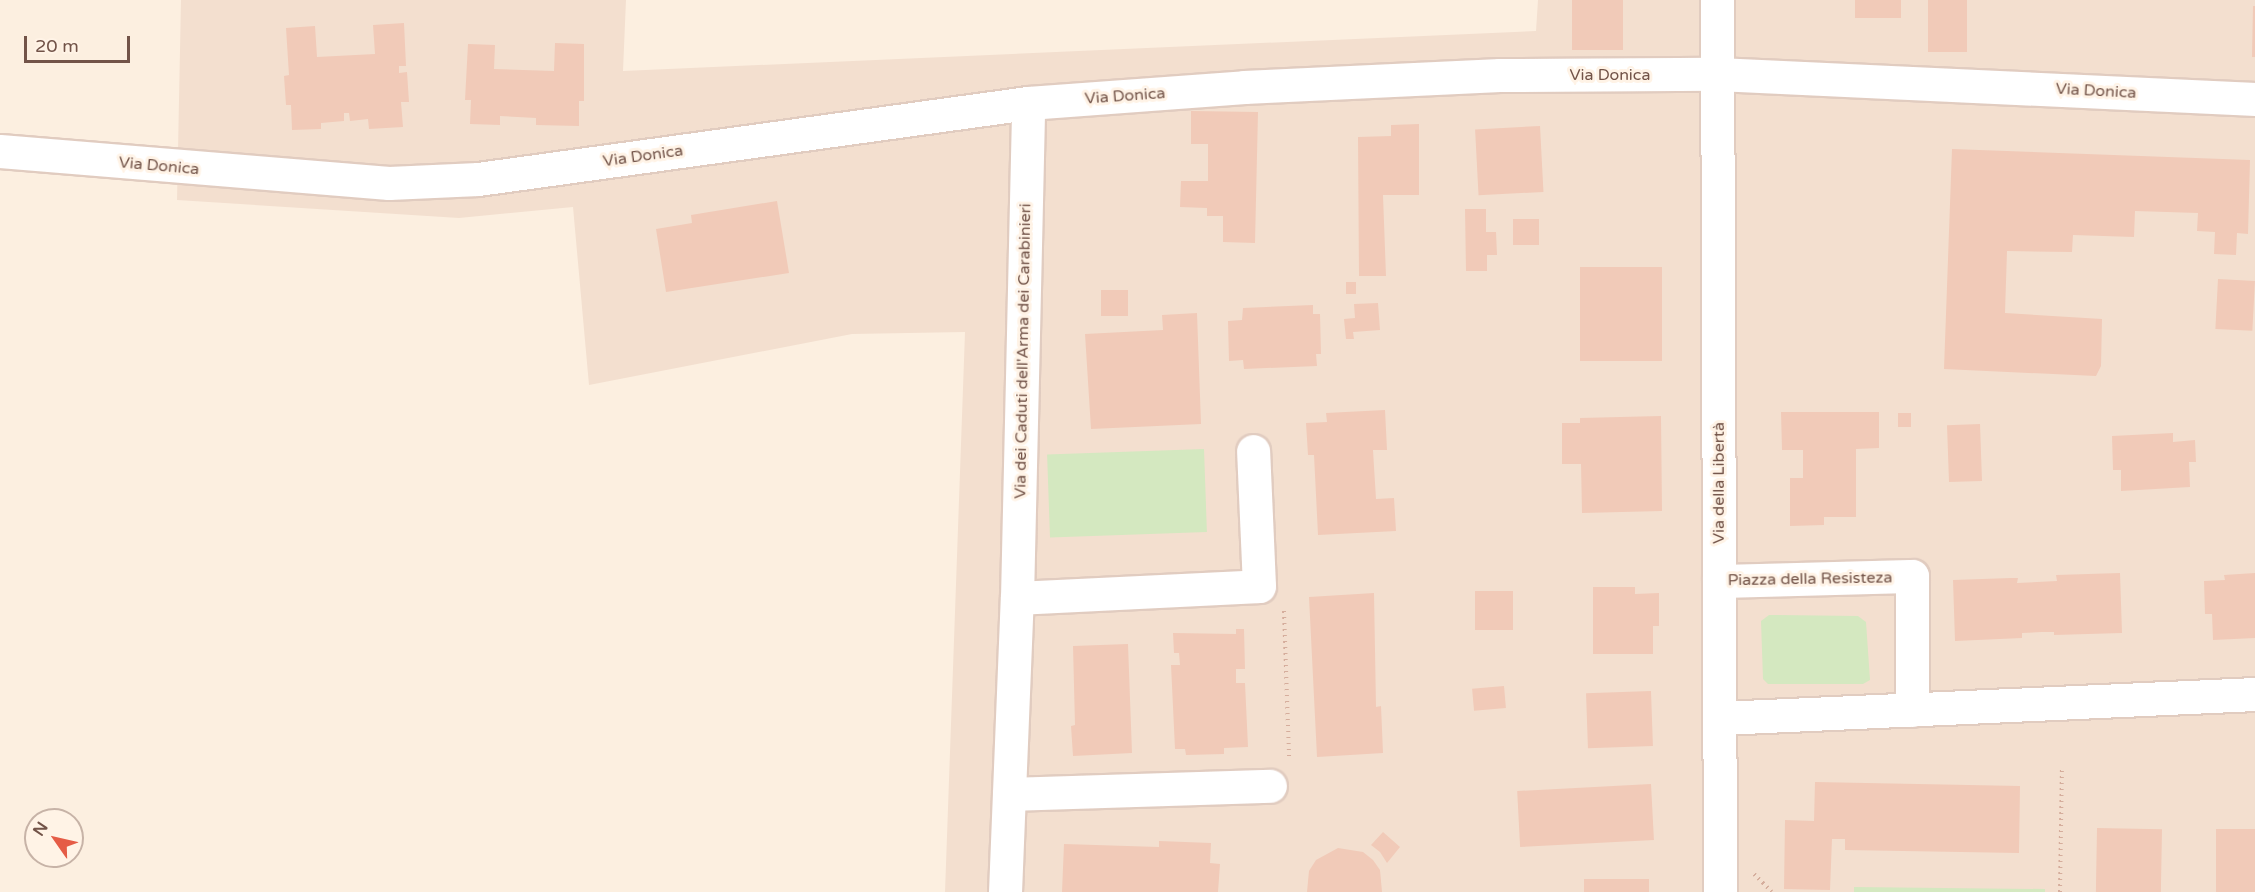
<!DOCTYPE html>
<html>
<head>
<meta charset="utf-8">
<style>
	body { margin:0 }
	#map { position:relative; width:2255px; height:892px; overflow:hidden; background:#fcefe0; font-family:"Varela Round",sans-serif }
	div>[style] { position:absolute }
	.residential>* { inset:0; background:#f3dfcf }
	.green>* { inset:0; background:#d4e8c0; transform-origin:0 0 }
	.building>* { inset:0; background:#f1cab8; transform-origin:0 0 }
	.path>* { height:4px; margin-top:-2px; transform-origin:0; background:repeating-linear-gradient(90deg,#d5ad9c 0 1.5px,transparent 0 6px) }
	.roads { filter:drop-shadow(2px 0 #e1ccc0) drop-shadow(-2px 0 #e1ccc0) drop-shadow(0 2px #e1ccc0) drop-shadow(0 -2px #e1ccc0) }
	.street>* { height:33px; margin:-16.5px; padding:0 16.5px; transform-origin:16.5px; border-radius:16.5px; background:#fff }
	.secondary>* { height:33px; margin:-16.5px; padding:0 16.5px; transform-origin:16.5px; border-radius:16.5px; background:#fff }
	span { translate:-50% -50%; white-space:nowrap; text-align:center; line-height:1.15; -webkit-text-stroke:6px #fff3e6; paint-order:stroke }
	.street-label { font-size:16px; color:#725348 }
	.north { position:absolute; left:24px; top:808px; width:60px; height:60px; box-sizing:border-box; background:#fff3e6; border:2px solid #c7b3a7; border-radius:50%; rotate:304deg; font-size:16px; font-weight:700; line-height:24px; text-align:center; color:#725348 }
	.north::after { content:''; display:block; margin:auto; width:21px; height:27px; background:#e55c46; clip-path:polygon(50% 0,100% 100%,50% 72%,0 100%) }
	.scale { position:absolute; left:24px; top:36px; width:106px; height:27px; box-sizing:border-box; border:3px solid #725348; border-top:0; padding-left:8px; font-size:18px; line-height:21px; white-space:nowrap; color:#725348; -webkit-text-stroke:4px #fff3e6; paint-order:stroke }
</style>
</head>
<body>
<div id="map">
	<div class="residential">
		<i style="clip-path:polygon(181px 0,626px 0,623px 71px,1536px 31px,1538px 0,2255px 0,2255px 892px,945px 892px,965px 332px,852px 334px,589px 385px,573px 207px,459px 218px,177px 200px)"></i>
	</div>
	<div class="green">
		<i style="left:1204px;top:449px;width:83px;height:157px;rotate:88deg"></i>
		<i style="clip-path:polygon(1769px 615px,1858px 616px,1866px 622px,1870px 680px,1863px 684px,1768px 684px,1763px 679px,1761px 621px)"></i>
		<i style="clip-path:polygon(1854px 887px,2045px 889px,2045px 892px,1854px 892px)"></i>
	</div>
	<div class="building">
		<i style="left:1572px;top:0;width:51px;height:50px"></i>
		<i style="left:1855px;top:0;width:46px;height:18px"></i>
		<i style="left:1928px;top:0;width:39px;height:52px"></i>
		<i style="clip-path:polygon(2253px 6px,2255px 6px,2255px 57px,2252px 57px)"></i>
		<i style="clip-path:polygon(404px 23px,406px 66px,399px 66px,399px 73px,407px 72px,409px 102px,401px 102px,403px 127px,369px 129px,368px 119px,350px 121px,349px 113px,344px 113px,344px 121px,321px 123px,321px 129px,292px 130px,291px 105px,286px 105px,284px 76px,289px 75px,286px 28px,315px 26px,317px 57px,375px 54px,373px 25px)"></i>
		<i style="clip-path:polygon(555px 43px,584px 44px,584px 101px,579px 101px,579px 126px,536px 125px,536px 118px,500px 116px,500px 125px,470px 124px,471px 100px,465px 100px,468px 44px,495px 45px,494px 69px,554px 71px)"></i>
		<i style="clip-path:polygon(1191px 111px,1258px 112px,1255px 243px,1223px 242px,1223px 216px,1207px 216px,1207px 208px,1180px 207px,1181px 181px,1208px 181px,1208px 144px,1191px 144px)"></i>
		<i style="clip-path:polygon(1419px 124px,1419px 195px,1383px 195px,1386px 276px,1359px 276px,1358px 137px,1391px 136px,1391px 125px)"></i>
		<i style="left:1540px;top:126px;width:66px;height:65px;rotate:87deg"></i>
		<i style="clip-path:polygon(1952px 149px,2250px 160px,2248px 234px,2237px 233px,2236px 255px,2214px 254px,2215px 232px,2197px 231px,2198px 213px,2135px 211px,2134px 237px,2073px 235px,2072px 252px,2007px 251px,2005px 313px,2102px 319px,2101px 366px,2096px 376px,1944px 369px)"></i>
		<i style="clip-path:polygon(777px 201px,789px 273px,666px 292px,656px 229px,692px 223px,691px 215px)"></i>
		<i style="clip-path:polygon(1465px 209px,1486px 209px,1486px 232px,1496px 232px,1497px 255px,1487px 255px,1487px 271px,1466px 271px)"></i>
		<i style="left:1539px;top:219px;width:26px;height:26px;rotate:90deg"></i>
		<i style="left:1662px;top:267px;width:94px;height:82px;rotate:90deg"></i>
		<i style="left:2218px;top:279px;width:37px;height:50px;rotate:3deg"></i>
		<i style="left:1346px;top:282px;width:10px;height:12px"></i>
		<i style="left:1101px;top:290px;width:27px;height:26px"></i>
		<i style="clip-path:polygon(1378px 303px,1380px 330px,1353px 332px,1354px 339px,1346px 339px,1344px 319px,1355px 318px,1354px 304px)"></i>
		<i style="clip-path:polygon(1313px 305px,1313px 314px,1320px 314px,1321px 354px,1316px 354px,1317px 366px,1244px 369px,1243px 360px,1229px 361px,1228px 321px,1242px 320px,1243px 308px)"></i>
		<i style="clip-path:polygon(1197px 313px,1201px 424px,1091px 429px,1085px 334px,1163px 330px,1162px 315px)"></i>
		<i style="clip-path:polygon(1385px 410px,1387px 450px,1373px 450px,1376px 499px,1394px 498px,1396px 531px,1318px 535px,1314px 455px,1308px 455px,1306px 423px,1327px 422px,1326px 413px)"></i>
		<i style="clip-path:polygon(1781px 412px,1879px 412px,1879px 448px,1856px 449px,1856px 517px,1824px 517px,1824px 525px,1790px 526px,1790px 478px,1803px 478px,1803px 450px,1782px 450px)"></i>
		<i style="left:1898px;top:413px;width:13px;height:14px"></i>
		<i style="clip-path:polygon(1661px 416px,1662px 511px,1582px 513px,1581px 464px,1562px 464px,1562px 423px,1580px 423px,1580px 418px)"></i>
		<i style="left:1980px;top:424px;width:57px;height:33px;rotate:88deg"></i>
		<i style="clip-path:polygon(2173px 433px,2173px 442px,2195px 440px,2196px 462px,2189px 462px,2190px 487px,2121px 491px,2121px 470px,2113px 470px,2112px 436px)"></i>
		<i style="clip-path:polygon(2120px 573px,2122px 633px,2054px 635px,2054px 632px,2042px 632px,2022px 633px,2022px 638px,1955px 641px,1953px 580px,2011px 578px,2018px 578px,2017px 583px,2057px 581px,2056px 575px)"></i>
		<i style="clip-path:polygon(2255px 573px,2255px 638px,2213px 640px,2212px 614px,2205px 614px,2204px 581px,2225px 580px,2224px 575px)"></i>
		<i style="clip-path:polygon(1593px 587px,1635px 587px,1635px 594px,1659px 593px,1659px 626px,1653px 626px,1653px 654px,1593px 654px)"></i>
		<i style="left:1475px;top:591px;width:38px;height:39px"></i>
		<i style="clip-path:polygon(1374px 593px,1376px 707px,1381px 706px,1383px 753px,1317px 757px,1309px 597px)"></i>
		<i style="clip-path:polygon(1236px 629px,1244px 629px,1245px 669px,1236px 669px,1236px 683px,1245px 683px,1248px 747px,1224px 748px,1224px 754px,1186px 755px,1185px 749px,1175px 749px,1171px 665px,1180px 665px,1179px 653px,1174px 653px,1173px 633px,1236px 634px)"></i>
		<i style="clip-path:polygon(1128px 644px,1132px 753px,1073px 756px,1071px 726px,1075px 725px,1073px 646px)"></i>
		<i style="left:1504px;top:686px;width:22px;height:32px;rotate:85deg"></i>
		<i style="left:1651px;top:691px;width:55px;height:65px;rotate:88deg"></i>
		<i style="clip-path:polygon(1815px 782px,2020px 786px,2019px 853px,1845px 850px,1845px 839px,1832px 839px,1830px 890px,1784px 889px,1785px 820px,1814px 821px)"></i>
		<i style="left:1651px;top:784px;width:56px;height:134px;rotate:87deg"></i>
		<i style="left:2097px;top:828px;width:65px;height:64px;rotate:1deg"></i>
		<i style="left:2216px;top:829px;width:39px;height:63px"></i>
		<i style="clip-path:polygon(1383px 832px,1400px 847px,1387px 863px,1380px 852px,1371px 845px)"></i>
		<i style="clip-path:polygon(1159px 841px,1211px 843px,1210px 863px,1220px 864px,1218px 892px,1062px 892px,1064px 844px,1159px 847px)"></i>
		<i style="clip-path:polygon(1338px 848px,1363px 852px,1373px 860px,1380px 870px,1382px 892px,1307px 892px,1309px 871px,1316px 860px)"></i>
		<i style="left:1584px;top:879px;width:65px;height:13px"></i>
	</div>
	<div class="path">
		<i style="left:1284px;top:611px;width:146px;rotate:88deg"></i>
		<i style="left:1754px;top:874px;width:25px;rotate:45deg"></i>
		<i style="left:2060px;top:892px;width:126px;rotate:-89.1deg"></i>
	</div>
	<div class="roads">
		<div class="street">
			<i style="left:1719px;top:581px;width:193px;rotate:-1.5deg"></i>
			<i style="left:1912px;top:576px;width:134px;rotate:90deg"></i>
			<i style="left:1017px;top:598px;width:242px;rotate:-2.8deg"></i>
			<i style="left:1259px;top:586px;width:135px;rotate:-92.5deg"></i>
			<i style="left:1721px;top:718px;width:535px;rotate:-2.57deg"></i>
			<i style="left:1009px;top:794px;width:261px;rotate:-1.8deg"></i>
			<i style="left:1005px;top:892px;width:294px;rotate:-87.7deg"></i>
			<i style="left:1017px;top:598px;width:495px;rotate:-88.7deg"></i>
		</div>
		<div class="secondary">
			<i style="left:1717px;top:0;width:892px;rotate:89.81deg"></i>
			<i style="left:0;top:151px;width:390px;rotate:4.7deg"></i>
			<i style="left:389px;top:183px;width:89px;rotate:-2.6deg"></i>
			<i style="left:478px;top:179px;width:555px;rotate:-7.87deg"></i>
			<i style="left:1028px;top:103px;width:217px;rotate:-4.2deg"></i>
			<i style="left:1244px;top:87px;width:256px;rotate:-2.7deg"></i>
			<i style="left:1500px;top:75px;width:217px;rotate:-0.3deg"></i>
			<i style="left:1717px;top:74px;width:539px;rotate:2.66deg"></i>
		</div>
	</div>
	<div class="street-label">
		<span style="left:1610px;top:75px">Via Donica</span>
		<span style="left:2096px;top:91px;rotate:3deg">Via Donica</span>
		<span style="left:1125px;top:96px;rotate:-4deg">Via Donica</span>
		<span style="left:643px;top:156px;rotate:-8deg">Via Donica</span>
		<span style="left:159px;top:166px;rotate:5deg">Via Donica</span>
		<span style="left:1023px;top:351px;rotate:-89deg">Via dei Caduti dell'Arma dei Carabinieri</span>
		<span style="left:1719px;top:483px;rotate:-90deg">Via della Libertà</span>
		<span style="left:1810px;top:579px;rotate:-1deg">Piazza della Resisteza</span>
	</div>
	<div class="north">N</div>
	<div class="scale">20 m</div>
</div>
</body>
</html>
